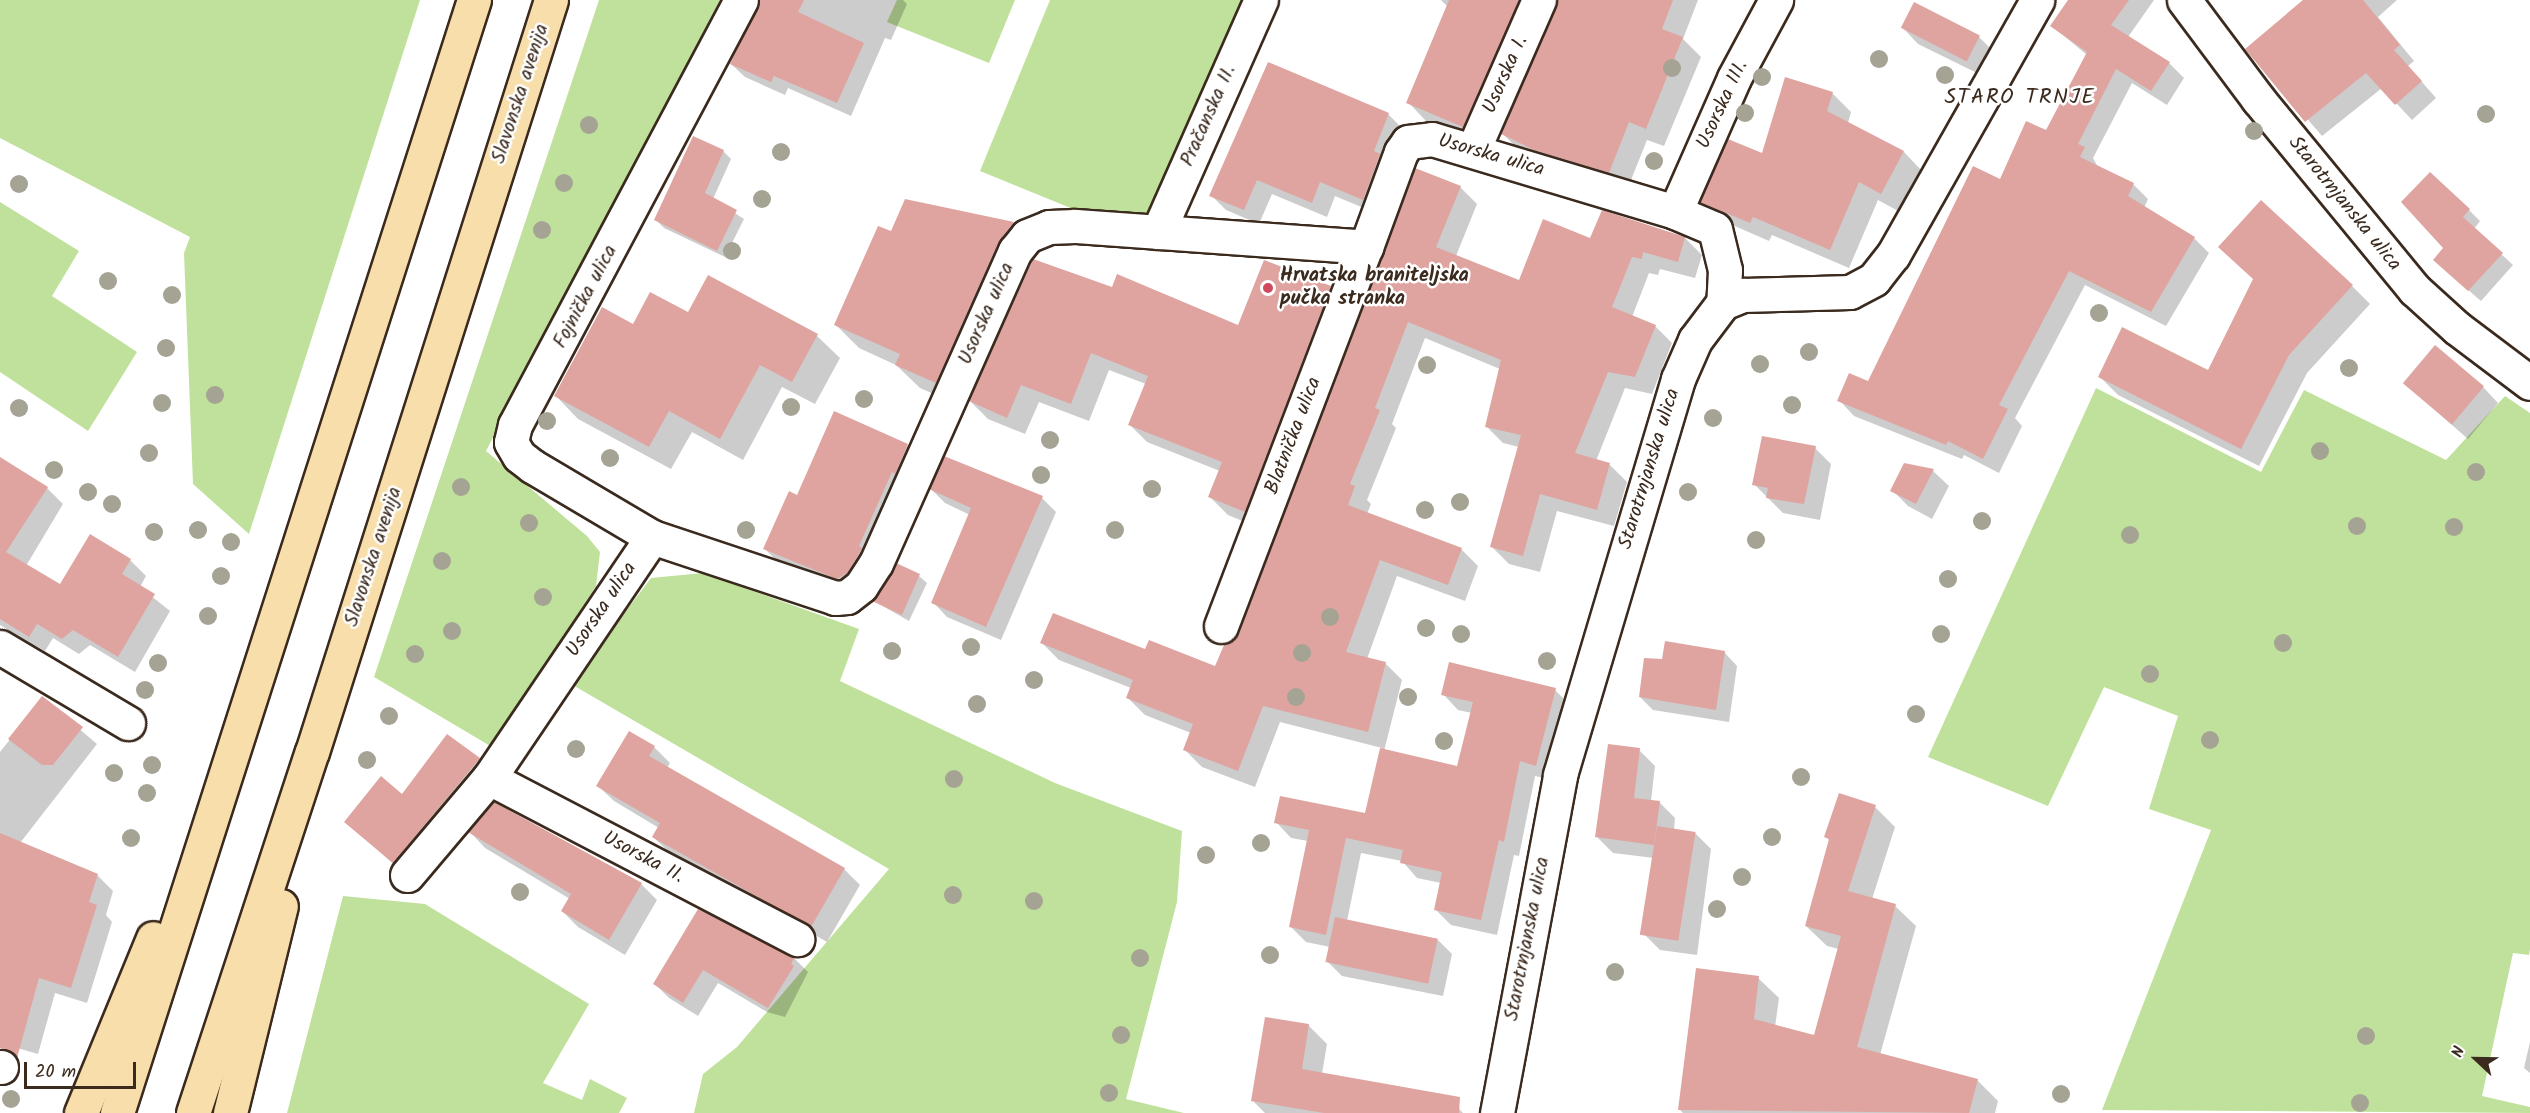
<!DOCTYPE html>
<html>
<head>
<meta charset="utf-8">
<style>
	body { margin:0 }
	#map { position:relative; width:2530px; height:1113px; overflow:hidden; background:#fff; font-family:Kalam,sans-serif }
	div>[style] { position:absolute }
	.green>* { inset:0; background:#c0e19b }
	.shadow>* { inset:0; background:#0003 }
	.building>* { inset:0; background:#dfa4a0; transform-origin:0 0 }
	.roads { filter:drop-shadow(2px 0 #3b2a1e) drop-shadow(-2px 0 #3b2a1e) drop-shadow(0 2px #3b2a1e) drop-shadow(0 -2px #3b2a1e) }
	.minor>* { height:33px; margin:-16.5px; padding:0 16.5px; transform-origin:16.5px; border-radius:16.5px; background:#fff }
	.major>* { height:33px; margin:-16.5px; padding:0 16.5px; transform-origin:16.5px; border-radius:16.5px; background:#f8deab }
	.trees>* { width:18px; height:18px; margin:-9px; border-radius:50%; background:#a5a394 }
	.dots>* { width:16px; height:16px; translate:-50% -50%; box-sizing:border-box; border:3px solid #fff; border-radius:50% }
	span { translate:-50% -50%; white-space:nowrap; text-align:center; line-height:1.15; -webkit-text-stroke:5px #fff; paint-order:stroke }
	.street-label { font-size:20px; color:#3b2a1e }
	.poi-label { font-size:20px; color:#3b2a1e; font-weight:700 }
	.left { translate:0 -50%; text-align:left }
	.quarter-label { font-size:22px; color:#3b2a1e; letter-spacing:1.5px }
	.north { position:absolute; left:2446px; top:1029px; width:60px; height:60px; -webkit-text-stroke:4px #fff; paint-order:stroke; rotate:292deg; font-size:16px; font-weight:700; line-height:24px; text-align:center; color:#3b2a1e }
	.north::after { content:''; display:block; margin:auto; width:21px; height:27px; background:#3b2a1e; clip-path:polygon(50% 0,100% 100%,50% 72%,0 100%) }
	.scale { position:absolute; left:24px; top:1062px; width:112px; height:27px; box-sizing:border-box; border:3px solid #3b2a1e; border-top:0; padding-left:8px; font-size:18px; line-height:21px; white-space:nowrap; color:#3b2a1e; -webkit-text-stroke:4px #fff; paint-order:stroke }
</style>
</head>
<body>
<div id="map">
	<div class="green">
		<i style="clip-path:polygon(0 0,420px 0,249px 534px,193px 484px,184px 253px,190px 237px,0 138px)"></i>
		<i style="clip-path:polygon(599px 0,720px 0,486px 451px,587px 536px,600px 552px,596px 586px,492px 747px,374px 677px)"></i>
		<i style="clip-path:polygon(897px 0,1015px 0,989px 63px,887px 22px)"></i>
		<i style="clip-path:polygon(1050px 0,1245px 0,1148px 219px,1073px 209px,980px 171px)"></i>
		<i style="clip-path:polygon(0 202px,79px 251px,52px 296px,137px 352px,88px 431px,0 372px)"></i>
		<i style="clip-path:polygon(2096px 388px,2261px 472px,2304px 390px,2446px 460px,2505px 396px,2530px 413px,2530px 949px,2529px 955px,2513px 953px,2482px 1096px,2530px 1107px,2530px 1113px,2102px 1110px,2211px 830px,2149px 809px,2178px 716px,2104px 687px,2048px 806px,1928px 757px)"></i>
		<i style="clip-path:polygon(703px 573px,859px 629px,840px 681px,1055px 783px,1182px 831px,1177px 902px,1126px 1099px,1184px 1113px,694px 1113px,703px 1074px,737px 1047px,889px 869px,571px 684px,651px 578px)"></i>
		<i style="clip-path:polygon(343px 896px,425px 904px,589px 1004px,543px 1083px,582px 1100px,590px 1079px,627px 1098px,619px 1113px,287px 1113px)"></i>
	</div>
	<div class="shadow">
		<i style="clip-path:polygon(761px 0,903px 0,907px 4px,891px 40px,885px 38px,851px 116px,788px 88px,785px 95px,745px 77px,731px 64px)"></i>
		<i style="clip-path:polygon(1441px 0,1555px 0,1481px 144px,1426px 121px,1408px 102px,1448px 7px)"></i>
		<i style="clip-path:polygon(1557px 0,1698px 0,1683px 39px,1701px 57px,1664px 146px,1647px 140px,1627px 190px,1521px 152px,1502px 133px)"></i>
		<i style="clip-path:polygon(2070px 0,2154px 0,2128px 37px,2169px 63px,2184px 78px,2167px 105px,2132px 83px,2093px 158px,2098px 167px,2133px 184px,2148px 199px,2144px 208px,2194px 238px,2209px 253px,2166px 326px,2085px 285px,2015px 418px,2022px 426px,1999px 473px,1964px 455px,1962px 459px,1854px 416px,1839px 400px,1869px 383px,2000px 181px,2047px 132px,2087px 55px,2052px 26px)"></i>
		<i style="clip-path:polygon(2303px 0,2397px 0,2378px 17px,2414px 61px,2408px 66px,2436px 98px,2412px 120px,2382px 88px,2322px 136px,2247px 49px)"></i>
		<i style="clip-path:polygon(1903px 28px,1979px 37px,1995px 53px,1983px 76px,1918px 44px)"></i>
		<i style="clip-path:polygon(1832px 93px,1851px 112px,1848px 123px,1904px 152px,1922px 171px,1900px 212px,1878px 200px,1849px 268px,1772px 235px,1769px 241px,1721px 220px,1702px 202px,1763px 155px)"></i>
		<i style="clip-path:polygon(1388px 114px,1403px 129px,1378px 214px,1335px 196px,1327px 217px,1272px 194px,1259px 224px,1226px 210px,1211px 195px)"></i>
		<i style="clip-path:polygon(723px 151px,731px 159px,713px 199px,744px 219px,725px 257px,664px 228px,656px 220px)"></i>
		<i style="clip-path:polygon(1460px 187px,1477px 204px,1456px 256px,1520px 282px,1591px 240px,1685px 238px,1702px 255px,1695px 278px,1660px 269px,1658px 275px,1649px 273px,1632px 317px,1655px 326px,1672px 343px,1652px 394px,1625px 388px,1596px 461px,1610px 465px,1627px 482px,1614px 526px,1557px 511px,1540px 572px,1509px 564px,1492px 547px,1519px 447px,1503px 443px,1486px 426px,1500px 369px,1425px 338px,1392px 424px,1396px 428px,1367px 500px,1371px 504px,1367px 514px,1461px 549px,1478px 566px,1465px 601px,1397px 576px,1367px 659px,1385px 663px,1402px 680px,1384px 751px,1458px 768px,1472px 713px,1458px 710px,1443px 694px,1555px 690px,1570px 705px,1552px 780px,1535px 776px,1519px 856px,1514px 855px,1497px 935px,1451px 925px,1435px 909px,1441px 883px,1417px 878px,1402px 861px,1361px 853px,1347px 921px,1437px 939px,1452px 954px,1443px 996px,1342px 976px,1327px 961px,1330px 947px,1306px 942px,1291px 927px,1308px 841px,1291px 838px,1276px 822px,1366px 815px,1382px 748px,1280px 722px,1255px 787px,1202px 767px,1185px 750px,1191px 733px,1145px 715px,1128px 698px,1131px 688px,1059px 660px,1042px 643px,1146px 651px,1216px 668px,1240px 634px)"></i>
		<i style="clip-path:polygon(2403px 202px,2469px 210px,2480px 221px,2474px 229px,2513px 265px,2481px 301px,2446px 271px,2445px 248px)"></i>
		<i style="clip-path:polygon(1013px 224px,1036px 246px,1021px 267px,959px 405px,920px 388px,896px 365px,859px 348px,836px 325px,892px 233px)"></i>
		<i style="clip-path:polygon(2352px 286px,2370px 304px,2307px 373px,2259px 466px,2118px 395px,2100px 377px,2209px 372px)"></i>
		<i style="clip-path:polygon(1113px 288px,1239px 327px,1330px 288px,1348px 305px,1262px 529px,1228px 515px,1210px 497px,1220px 471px,1147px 442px,1130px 425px,1146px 384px,1109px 370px,1089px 421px,1039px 402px,1025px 434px,988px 419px,970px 401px)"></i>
		<i style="clip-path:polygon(688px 314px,817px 336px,840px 358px,815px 404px,782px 387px,743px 460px,692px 432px,671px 469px,578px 419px,556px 396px)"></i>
		<i style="clip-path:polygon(2405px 384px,2483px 387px,2498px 403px,2468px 439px)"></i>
		<i style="clip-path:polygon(834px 413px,907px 446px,923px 461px,863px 589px,781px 565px,765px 549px,797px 497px)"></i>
		<i style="clip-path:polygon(1815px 448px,1831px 464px,1820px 520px,1783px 513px,1754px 484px)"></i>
		<i style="clip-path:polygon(0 459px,47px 488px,63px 504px,26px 566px,60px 586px,130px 560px,146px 576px,140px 587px,170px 611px,135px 672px,90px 645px,79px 654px,53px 638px,45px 651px,0 625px)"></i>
		<i style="clip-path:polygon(1905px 465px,1933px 471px,1949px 486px,1932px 519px,1908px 506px,1892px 490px)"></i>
		<i style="clip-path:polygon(931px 489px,1042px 498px,1056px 512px,1001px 640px,947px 617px,933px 602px,970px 515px,945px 503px)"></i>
		<i style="clip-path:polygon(919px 576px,927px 583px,909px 621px,874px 601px)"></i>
		<i style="clip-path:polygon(1724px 652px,1737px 666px,1729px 722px,1653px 710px,1640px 697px,1663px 661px)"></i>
		<i style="clip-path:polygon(43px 698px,97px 744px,20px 843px,97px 875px,113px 891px,106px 915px,112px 922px,87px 1003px,55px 993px,38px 1054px,0 1043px,0 752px)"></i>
		<i style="clip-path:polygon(654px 747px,670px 763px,667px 768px,844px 869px,860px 885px,827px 942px,669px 852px,653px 837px,659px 828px,614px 801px,598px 786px)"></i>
		<i style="clip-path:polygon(1639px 750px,1655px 766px,1651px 801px,1659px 802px,1675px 818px,1674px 830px,1695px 833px,1711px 849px,1697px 955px,1660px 950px,1644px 934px,1654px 858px,1613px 853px,1597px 837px)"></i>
		<i style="clip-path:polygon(479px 759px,494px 775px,409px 878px,346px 822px)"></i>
		<i style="clip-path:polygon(494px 803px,641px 884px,657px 900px,625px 955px,578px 927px,562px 911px,570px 899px,485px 848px,470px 832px)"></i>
		<i style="clip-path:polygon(1875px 807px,1895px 827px,1872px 899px,1895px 906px,1916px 926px,1880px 1055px,1977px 1080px,1998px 1101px,1995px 1113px,1683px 1113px,1680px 1110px,1758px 978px,1779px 998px,1775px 1027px,1815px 1037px,1839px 949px,1827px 946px,1806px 926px,1830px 841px,1826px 837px)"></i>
		<i style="clip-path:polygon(699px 911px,794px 958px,808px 972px,785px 1017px,767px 1012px,718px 983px,698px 1016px,669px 998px,655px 984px)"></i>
		<i style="clip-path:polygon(1308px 1025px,1327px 1044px,1322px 1074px,1445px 1095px,1463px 1113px,1265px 1113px,1253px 1101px)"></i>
		<i style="clip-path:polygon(2530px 1042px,2530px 1073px,2524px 1068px)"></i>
	</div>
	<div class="building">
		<i style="clip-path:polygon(760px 0,804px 0,798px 12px,864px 43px,837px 103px,774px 76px,771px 82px,730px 64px)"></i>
		<i style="clip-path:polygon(1449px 0,1519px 0,1463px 127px,1406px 103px)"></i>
		<i style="clip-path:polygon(1557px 0,1673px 0,1662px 29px,1683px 37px,1646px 129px,1629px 122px,1609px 173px,1534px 150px,1501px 134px)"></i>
		<i style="clip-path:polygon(2068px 0,2129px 0,2111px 25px,2170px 62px,2151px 91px,2116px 69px,2078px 144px,2085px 147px,2080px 157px,2134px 183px,2128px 196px,2195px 237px,2151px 312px,2069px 271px,1999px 405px,2008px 409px,1983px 459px,1948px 441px,1946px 445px,1837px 401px,1849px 373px,1868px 381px,1973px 166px,2000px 179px,2026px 121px,2046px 130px,2087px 52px,2050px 26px)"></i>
		<i style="clip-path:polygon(2303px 0,2363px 0,2400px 45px,2394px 50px,2422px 81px,2395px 105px,2366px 73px,2305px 122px,2245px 49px)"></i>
		<i style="left:1914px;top:2px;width:74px;height:29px;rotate:27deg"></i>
		<i style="clip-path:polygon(1268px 62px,1389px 113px,1374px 151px,1380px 154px,1363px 200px,1320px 182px,1312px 203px,1257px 180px,1244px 210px,1209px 196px)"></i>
		<i style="clip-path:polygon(1785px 77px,1833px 92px,1827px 111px,1904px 151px,1881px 194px,1859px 182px,1830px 250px,1753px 217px,1750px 223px,1700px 202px,1728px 139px,1762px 153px)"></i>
		<i style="clip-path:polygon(693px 136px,724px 150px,705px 193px,737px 210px,717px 251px,654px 220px)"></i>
		<i style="clip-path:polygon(1415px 168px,1461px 186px,1436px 247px,1519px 280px,1543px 219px,1590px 238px,1602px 210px,1685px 237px,1678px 262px,1643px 252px,1642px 259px,1632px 257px,1612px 307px,1656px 325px,1635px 377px,1608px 372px,1575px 453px,1610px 463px,1597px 510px,1540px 494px,1523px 556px,1490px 547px,1521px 435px,1485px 427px,1501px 360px,1408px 322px,1375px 408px,1380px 410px,1350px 484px,1355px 486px,1348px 505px,1462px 548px,1448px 585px,1380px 560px,1346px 652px,1386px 662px,1368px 732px,1263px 706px,1238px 771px,1183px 750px,1193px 724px,1126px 698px,1133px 680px,1040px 643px,1053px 613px,1145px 649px,1149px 640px,1215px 666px,1224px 645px,1239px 633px)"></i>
		<i style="clip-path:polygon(2430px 172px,2470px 209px,2463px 217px,2503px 253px,2468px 291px,2433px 260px,2443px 248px,2401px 202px)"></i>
		<i style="clip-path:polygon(905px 199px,1014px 222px,998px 243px,936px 383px,895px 365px,900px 354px,834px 325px,878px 226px,891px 231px)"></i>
		<i style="clip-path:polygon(2261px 200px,2353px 285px,2289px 355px,2241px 449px,2098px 377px,2122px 327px,2208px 370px,2253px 279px,2218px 247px)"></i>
		<i style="clip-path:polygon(1033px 259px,1112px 287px,1117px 274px,1238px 325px,1264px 260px,1331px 286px,1245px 512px,1208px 497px,1222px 462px,1128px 425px,1148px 376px,1091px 353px,1071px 404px,1021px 385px,1007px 418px,969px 401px)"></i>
		<i style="clip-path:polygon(708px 275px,818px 334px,792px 382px,760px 365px,720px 439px,669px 411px,649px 447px,554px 396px,602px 307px,633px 324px,650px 292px,688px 312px)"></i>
		<i style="left:2435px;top:345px;width:64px;height:50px;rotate:40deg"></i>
		<i style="clip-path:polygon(834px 411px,908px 444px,895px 474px,892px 472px,859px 546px,862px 548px,859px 554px,847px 573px,837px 579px,763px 549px,789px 491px,797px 495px)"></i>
		<i style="clip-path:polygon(1762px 436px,1816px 446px,1804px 504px,1766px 498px,1768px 488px,1752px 485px)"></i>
		<i style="clip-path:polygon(944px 456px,1043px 496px,986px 627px,931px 603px,971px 508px,929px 489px)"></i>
		<i style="clip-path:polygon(0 457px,48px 487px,6px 552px,60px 584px,90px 534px,131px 559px,122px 574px,155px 594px,118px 657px,73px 630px,62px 639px,37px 624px,29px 637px,0 619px)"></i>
		<i style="clip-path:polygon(1904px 463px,1934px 469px,1916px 504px,1890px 491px)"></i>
		<i style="clip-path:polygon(896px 563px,920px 574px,902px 615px,872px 601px)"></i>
		<i style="clip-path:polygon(1665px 641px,1725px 651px,1716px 710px,1639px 697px,1644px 658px,1662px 659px)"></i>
		<i style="clip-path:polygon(1449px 662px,1556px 688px,1536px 766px,1520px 761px,1504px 842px,1499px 840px,1481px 920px,1434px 910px,1442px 872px,1400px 863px,1403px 850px,1346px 838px,1326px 935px,1289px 927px,1309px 830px,1274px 823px,1280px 796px,1365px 813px,1380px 748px,1457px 766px,1473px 702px,1441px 695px)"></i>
		<i style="clip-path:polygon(42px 696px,83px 727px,53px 765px,42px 765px,8px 739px)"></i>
		<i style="clip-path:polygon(629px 731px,655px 746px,649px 756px,845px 868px,811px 927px,652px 837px,660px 823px,596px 786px)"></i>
		<i style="clip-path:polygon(447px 734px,480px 758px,393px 863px,344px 822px,381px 776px,402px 794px)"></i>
		<i style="clip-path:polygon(1608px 744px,1640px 748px,1634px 798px,1660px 801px,1654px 845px,1595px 837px)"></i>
		<i style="clip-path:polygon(1839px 793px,1876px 805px,1848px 891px,1896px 904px,1857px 1047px,1978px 1079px,1969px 1113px,1678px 1110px,1696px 968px,1759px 976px,1754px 1019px,1814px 1035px,1841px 936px,1805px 926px,1829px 839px,1824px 837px)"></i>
		<i style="clip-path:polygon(494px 802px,642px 883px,609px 940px,561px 911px,571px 894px,468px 832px)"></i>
		<i style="left:1657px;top:826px;width:39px;height:110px;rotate:9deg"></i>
		<i style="clip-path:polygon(0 833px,98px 874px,89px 902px,97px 905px,71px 988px,39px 978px,17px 1058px,0 1048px)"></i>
		<i style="clip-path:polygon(698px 909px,795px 957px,791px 964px,794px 966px,768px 1008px,703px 970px,683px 1003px,653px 984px)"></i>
		<i style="left:1335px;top:917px;width:105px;height:46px;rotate:12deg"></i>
		<i style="clip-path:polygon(1265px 1017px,1309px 1024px,1302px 1069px,1460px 1097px,1459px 1113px,1324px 1113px,1251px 1101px)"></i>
	</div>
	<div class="roads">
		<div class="minor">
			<i style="left:2184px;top:0;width:124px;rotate:53.2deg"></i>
			<i style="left:2258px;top:99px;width:246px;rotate:50.6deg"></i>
			<i style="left:2414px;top:289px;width:58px;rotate:42.2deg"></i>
			<i style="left:2457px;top:328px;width:91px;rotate:37deg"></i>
			<i style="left:1473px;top:150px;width:164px;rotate:-66.3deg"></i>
			<i style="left:1675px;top:212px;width:146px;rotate:-66.2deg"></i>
			<i style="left:1734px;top:78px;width:89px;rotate:-61.7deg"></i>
			<i style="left:1158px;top:232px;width:254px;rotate:-66.1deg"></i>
			<i style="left:652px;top:537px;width:139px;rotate:-149.4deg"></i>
			<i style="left:532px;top:466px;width:16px;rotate:-142deg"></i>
			<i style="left:519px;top:456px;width:16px;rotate:-120deg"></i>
			<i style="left:511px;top:442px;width:17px;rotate:-77deg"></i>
			<i style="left:515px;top:425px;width:481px;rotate:-62deg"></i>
			<i style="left:1221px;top:626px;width:406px;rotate:-69.1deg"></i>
			<i style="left:0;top:647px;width:149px;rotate:30.7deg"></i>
			<i style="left:489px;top:778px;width:348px;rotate:27.6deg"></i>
			<i style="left:407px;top:875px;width:127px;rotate:-49.8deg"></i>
			<i style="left:489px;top:778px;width:291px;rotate:-55.9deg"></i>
			<i style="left:652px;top:537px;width:193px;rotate:18.4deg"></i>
			<i style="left:835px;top:598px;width:12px;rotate:-5deg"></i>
			<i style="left:847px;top:597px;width:18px;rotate:-38deg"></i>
			<i style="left:861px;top:586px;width:27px;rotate:-57deg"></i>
			<i style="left:876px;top:563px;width:342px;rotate:-66deg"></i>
			<i style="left:1015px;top:251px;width:19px;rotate:-51deg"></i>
			<i style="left:1027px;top:236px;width:24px;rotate:-22deg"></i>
			<i style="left:1049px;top:227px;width:26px;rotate:-2deg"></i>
			<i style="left:1075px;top:226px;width:292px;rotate:4.1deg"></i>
			<i style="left:1366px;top:247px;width:101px;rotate:-69.8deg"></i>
			<i style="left:1401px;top:152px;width:12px;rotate:-55deg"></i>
			<i style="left:1408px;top:142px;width:24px;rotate:-7deg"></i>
			<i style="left:1432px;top:139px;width:254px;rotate:16.7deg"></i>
			<i style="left:1675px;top:212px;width:43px;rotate:23deg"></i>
			<i style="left:1715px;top:229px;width:42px;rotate:76.3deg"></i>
			<i style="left:1725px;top:270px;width:33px;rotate:93deg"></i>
			<i style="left:0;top:1067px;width:1px"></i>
			<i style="left:1497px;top:1113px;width:344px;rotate:-79.4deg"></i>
			<i style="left:1560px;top:775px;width:413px;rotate:-73.4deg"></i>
			<i style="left:1678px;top:379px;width:43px;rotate:-66.4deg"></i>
			<i style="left:1695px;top:340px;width:46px;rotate:-52.9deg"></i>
			<i style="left:1723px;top:303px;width:22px;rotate:-22deg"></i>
			<i style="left:1743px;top:295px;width:107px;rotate:-1.6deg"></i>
			<i style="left:1850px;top:292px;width:27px;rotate:-28deg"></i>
			<i style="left:1874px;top:279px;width:31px;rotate:-52deg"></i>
			<i style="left:1893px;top:255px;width:293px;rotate:-60.5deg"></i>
		</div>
		<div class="major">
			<i style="left:81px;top:1113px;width:189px;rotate:-67.6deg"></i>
			<i style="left:117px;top:1113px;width:1169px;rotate:-72.22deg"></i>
			<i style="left:193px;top:1113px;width:380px;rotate:-71.8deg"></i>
			<i style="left:312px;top:752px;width:789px;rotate:-72.37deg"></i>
			<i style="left:230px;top:1113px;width:213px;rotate:-76.2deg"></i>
		</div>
	</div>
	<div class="trees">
		<i style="left:1879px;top:59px"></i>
		<i style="left:1672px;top:68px"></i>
		<i style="left:1945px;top:75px"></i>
		<i style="left:1762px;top:77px"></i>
		<i style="left:1745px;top:113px"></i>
		<i style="left:2486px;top:114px"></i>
		<i style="left:589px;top:125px"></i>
		<i style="left:2254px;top:131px"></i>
		<i style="left:781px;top:152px"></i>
		<i style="left:1654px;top:161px"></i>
		<i style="left:564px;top:183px"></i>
		<i style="left:19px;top:184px"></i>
		<i style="left:762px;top:199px"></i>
		<i style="left:542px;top:230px"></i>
		<i style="left:732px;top:251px"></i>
		<i style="left:108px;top:281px"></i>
		<i style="left:172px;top:295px"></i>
		<i style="left:2099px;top:313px"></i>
		<i style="left:166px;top:348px"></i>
		<i style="left:1809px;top:352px"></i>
		<i style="left:1760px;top:364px"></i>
		<i style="left:1427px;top:365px"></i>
		<i style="left:2349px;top:368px"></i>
		<i style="left:215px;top:395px"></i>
		<i style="left:864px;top:399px"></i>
		<i style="left:162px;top:403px"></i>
		<i style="left:1792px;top:405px"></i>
		<i style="left:791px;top:407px"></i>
		<i style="left:19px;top:408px"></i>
		<i style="left:1713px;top:418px"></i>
		<i style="left:547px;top:421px"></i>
		<i style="left:1050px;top:440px"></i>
		<i style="left:2320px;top:451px"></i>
		<i style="left:149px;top:453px"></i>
		<i style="left:610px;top:458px"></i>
		<i style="left:54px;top:470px"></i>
		<i style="left:2476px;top:472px"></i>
		<i style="left:1041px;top:475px"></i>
		<i style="left:461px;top:487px"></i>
		<i style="left:1152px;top:489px"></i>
		<i style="left:88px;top:492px"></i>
		<i style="left:1688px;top:492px"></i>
		<i style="left:1460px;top:502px"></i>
		<i style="left:112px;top:504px"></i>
		<i style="left:1425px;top:510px"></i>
		<i style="left:1982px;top:521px"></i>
		<i style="left:529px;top:523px"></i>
		<i style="left:2357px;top:526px"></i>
		<i style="left:2454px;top:527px"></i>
		<i style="left:198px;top:530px"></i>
		<i style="left:746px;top:530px"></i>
		<i style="left:1115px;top:530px"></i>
		<i style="left:154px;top:532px"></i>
		<i style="left:2130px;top:535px"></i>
		<i style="left:1756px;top:540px"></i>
		<i style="left:231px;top:542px"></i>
		<i style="left:442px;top:561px"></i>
		<i style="left:221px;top:576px"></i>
		<i style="left:1948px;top:579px"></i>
		<i style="left:543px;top:597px"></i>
		<i style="left:208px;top:616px"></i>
		<i style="left:1330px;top:617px"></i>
		<i style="left:1426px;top:628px"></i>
		<i style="left:452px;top:631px"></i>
		<i style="left:1461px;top:634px"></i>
		<i style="left:1941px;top:634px"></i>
		<i style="left:2283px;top:643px"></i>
		<i style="left:971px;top:647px"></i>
		<i style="left:892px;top:651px"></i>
		<i style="left:1302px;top:653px"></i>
		<i style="left:415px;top:654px"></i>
		<i style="left:1547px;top:661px"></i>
		<i style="left:158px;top:663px"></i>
		<i style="left:2150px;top:674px"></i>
		<i style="left:1034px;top:680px"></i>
		<i style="left:145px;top:690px"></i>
		<i style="left:1296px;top:697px"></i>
		<i style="left:1408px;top:697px"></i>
		<i style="left:977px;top:704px"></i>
		<i style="left:1916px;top:714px"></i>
		<i style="left:389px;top:716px"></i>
		<i style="left:2210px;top:740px"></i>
		<i style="left:1444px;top:741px"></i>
		<i style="left:576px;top:749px"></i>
		<i style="left:367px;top:760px"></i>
		<i style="left:152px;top:765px"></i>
		<i style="left:114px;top:773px"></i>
		<i style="left:1801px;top:777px"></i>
		<i style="left:954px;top:779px"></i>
		<i style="left:147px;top:793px"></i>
		<i style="left:1772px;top:837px"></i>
		<i style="left:131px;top:838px"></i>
		<i style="left:1261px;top:843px"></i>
		<i style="left:1206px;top:855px"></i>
		<i style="left:1742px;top:877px"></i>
		<i style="left:520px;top:892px"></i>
		<i style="left:953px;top:895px"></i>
		<i style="left:1034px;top:901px"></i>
		<i style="left:1717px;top:909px"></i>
		<i style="left:1270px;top:955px"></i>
		<i style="left:1140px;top:958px"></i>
		<i style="left:1615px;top:972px"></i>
		<i style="left:1121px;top:1035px"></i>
		<i style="left:2366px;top:1036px"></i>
		<i style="left:1109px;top:1093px"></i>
		<i style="left:2061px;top:1094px"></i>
		<i style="left:11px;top:1099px"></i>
		<i style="left:2360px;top:1103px"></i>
	</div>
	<div class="dots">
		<i style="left:1268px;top:288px;background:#d1495b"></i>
	</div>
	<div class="street-label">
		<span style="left:1506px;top:75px;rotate:-66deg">Usorska I.</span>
		<span style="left:521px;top:94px;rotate:-72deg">Slavonska avenija</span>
		<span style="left:1723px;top:105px;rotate:-65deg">Usorska III.</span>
		<span style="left:1209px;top:116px;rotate:-66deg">Pračanska II.</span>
		<span style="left:1491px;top:156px;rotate:16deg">Usorska ulica</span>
		<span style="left:2344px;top:204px;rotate:51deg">Starotrnjanska ulica</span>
		<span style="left:586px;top:297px;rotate:-62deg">Fojnička ulica</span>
		<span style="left:987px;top:314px;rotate:-66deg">Usorska ulica</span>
		<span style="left:1294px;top:436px;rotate:-69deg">Blatnička ulica</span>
		<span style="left:1650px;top:469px;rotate:-73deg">Starotrnjanska ulica</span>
		<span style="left:374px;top:557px;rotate:-72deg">Slavonska avenija</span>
		<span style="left:602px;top:610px;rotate:-56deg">Usorska ulica</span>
		<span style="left:643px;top:858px;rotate:28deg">Usorska II.</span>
		<span style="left:1528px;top:939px;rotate:-79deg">Starotrnjanska ulica</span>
	</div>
	<div class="poi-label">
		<span class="left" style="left:1280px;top:288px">Hrvatska braniteljska<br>pučka stranka</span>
	</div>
	<div class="quarter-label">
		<span style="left:2020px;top:98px">STARO TRNJE</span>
	</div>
	<div class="north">N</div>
	<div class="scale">20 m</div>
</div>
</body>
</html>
